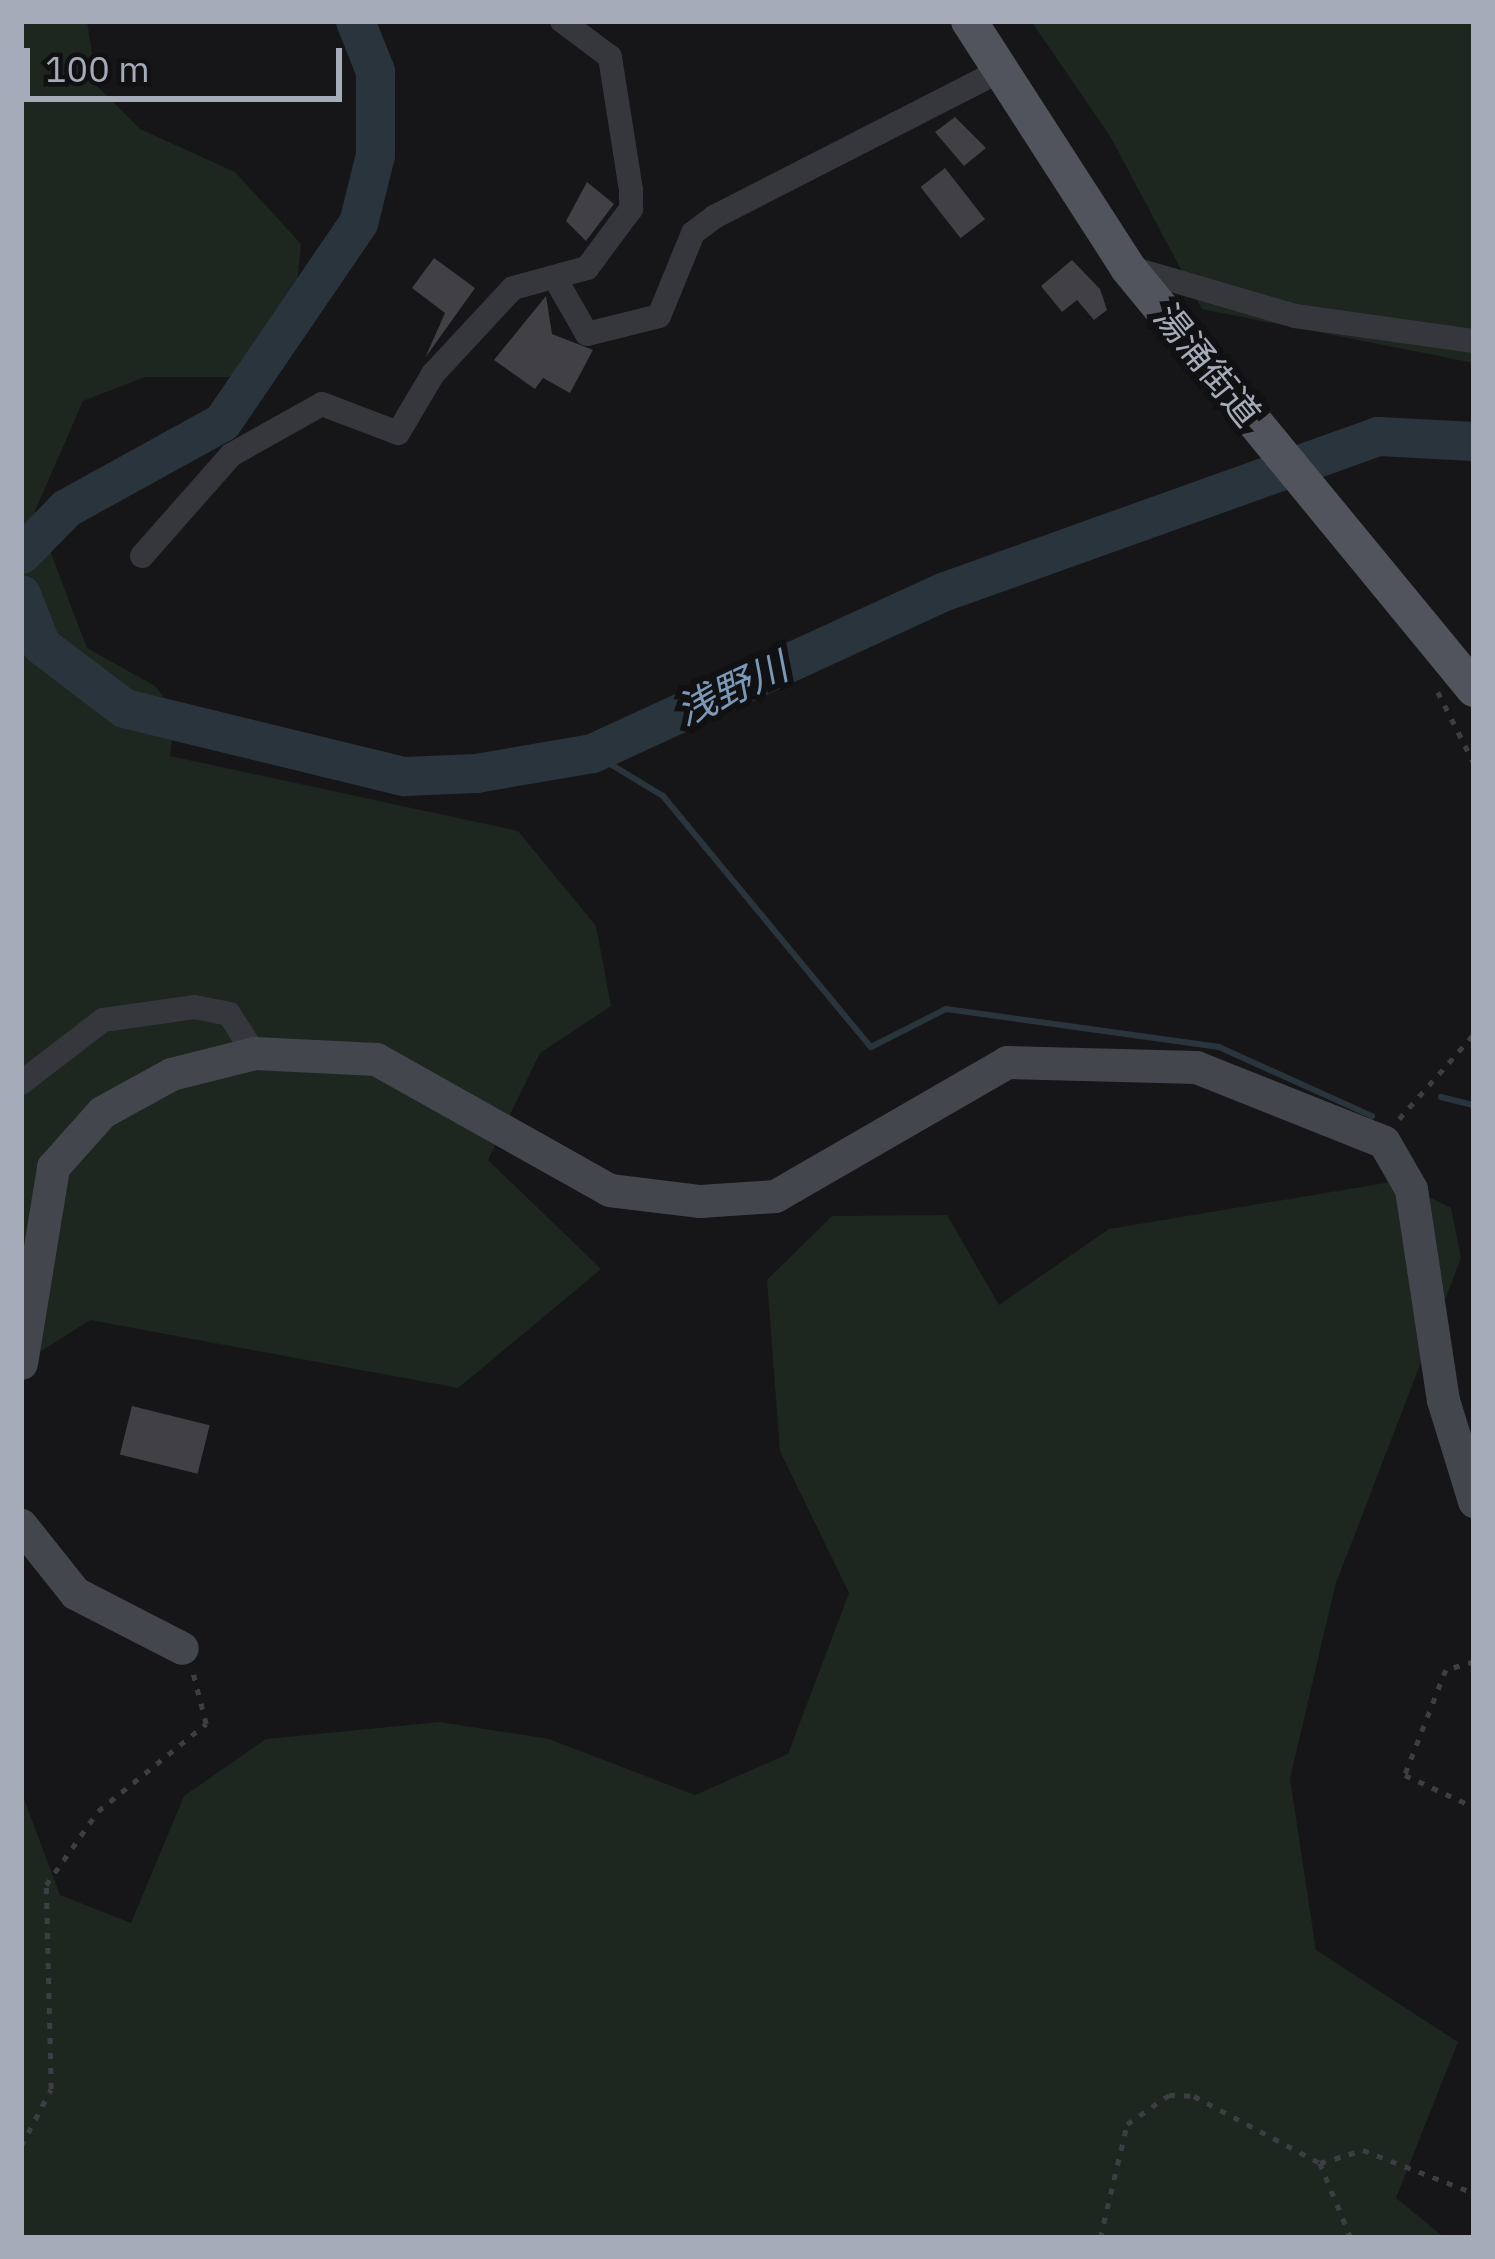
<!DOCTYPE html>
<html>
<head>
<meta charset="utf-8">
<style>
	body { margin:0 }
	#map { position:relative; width:1495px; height:2259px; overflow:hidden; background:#161618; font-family:"IBM Plex Sans","Noto Sans JP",sans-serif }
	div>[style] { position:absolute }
	.green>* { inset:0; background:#1d261f }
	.stream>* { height:6px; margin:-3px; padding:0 3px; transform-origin:3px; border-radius:3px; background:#2a343d }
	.river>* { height:39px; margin:-19.5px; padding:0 19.5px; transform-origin:19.5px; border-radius:19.5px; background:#2a343d }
	.building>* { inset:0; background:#404045; transform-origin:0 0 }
	.path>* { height:4.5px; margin-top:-2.25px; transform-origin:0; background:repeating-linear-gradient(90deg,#3c3e44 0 6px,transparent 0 15px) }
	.street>* { height:24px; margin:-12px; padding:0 12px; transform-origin:12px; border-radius:12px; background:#36373d }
	.secondary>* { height:33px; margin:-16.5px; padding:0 16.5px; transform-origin:16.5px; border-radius:16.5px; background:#44464e }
	.primary>* { height:36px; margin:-18px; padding:0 18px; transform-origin:18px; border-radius:18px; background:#52545d }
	span { translate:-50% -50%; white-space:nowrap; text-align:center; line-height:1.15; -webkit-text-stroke:12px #111113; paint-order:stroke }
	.street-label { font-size:36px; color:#a6abb9 }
	.water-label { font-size:39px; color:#7a98b8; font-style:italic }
	.frame { position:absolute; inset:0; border:24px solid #a6abb9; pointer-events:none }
	.scale { position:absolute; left:24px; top:48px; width:318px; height:54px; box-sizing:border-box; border:6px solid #a6abb9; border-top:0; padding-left:15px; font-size:36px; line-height:42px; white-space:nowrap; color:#a6abb9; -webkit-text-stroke:9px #111113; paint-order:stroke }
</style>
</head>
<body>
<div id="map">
	<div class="green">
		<i style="clip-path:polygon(21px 21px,87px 21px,97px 86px,140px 129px,235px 172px,301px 244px,295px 306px,250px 377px,145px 377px,83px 401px,35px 511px,87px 648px,155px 686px,175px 711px,170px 756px,518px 831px,596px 926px,611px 1006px,540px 1053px,488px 1160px,601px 1269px,458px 1388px,90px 1320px,21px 1364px)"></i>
		<i style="clip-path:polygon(1031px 21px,1474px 21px,1474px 363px,1202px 309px,1110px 136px)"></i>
		<i style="clip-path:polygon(1397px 1181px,1451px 1208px,1461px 1258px,1335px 1586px,1290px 1779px,1316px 1950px,1458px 2042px,1396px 2198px,1445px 2238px,21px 2238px,21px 1791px,60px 1895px,131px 1923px,184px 1796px,266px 1739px,440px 1722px,549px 1739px,695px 1795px,788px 1754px,849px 1593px,780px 1451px,767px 1280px,832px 1216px,947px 1215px,999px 1305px,1109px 1229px)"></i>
	</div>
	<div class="stream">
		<i style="left:592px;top:753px;width:83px;rotate:31.2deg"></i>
		<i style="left:663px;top:796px;width:326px;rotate:50.4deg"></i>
		<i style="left:871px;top:1047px;width:84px;rotate:-26.9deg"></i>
		<i style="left:946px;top:1009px;width:276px;rotate:7.9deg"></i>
		<i style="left:1219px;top:1047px;width:168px;rotate:24.3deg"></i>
		<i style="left:1441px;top:1097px;width:34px;rotate:14deg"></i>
	</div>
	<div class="river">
		<i style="left:21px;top:554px;width:64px;rotate:-45.6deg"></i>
		<i style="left:66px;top:508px;width:178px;rotate:-28.9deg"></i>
		<i style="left:222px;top:422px;width:241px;rotate:-55.7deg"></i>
		<i style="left:358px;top:223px;width:70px;rotate:-76deg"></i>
		<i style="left:375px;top:155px;width:84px;rotate:-90deg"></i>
		<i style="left:375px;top:71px;width:54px;rotate:-111.8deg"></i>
		<i style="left:21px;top:594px;width:55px;rotate:68.6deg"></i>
		<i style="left:41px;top:645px;width:104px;rotate:37.2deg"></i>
		<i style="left:124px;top:708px;width:288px;rotate:13.7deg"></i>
		<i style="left:404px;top:776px;width:72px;rotate:-2.4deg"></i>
		<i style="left:476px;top:773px;width:118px;rotate:-9.8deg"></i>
		<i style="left:592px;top:753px;width:388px;rotate:-24.7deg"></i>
		<i style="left:945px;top:591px;width:460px;rotate:-19.7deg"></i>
		<i style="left:1378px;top:436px;width:96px;rotate:3deg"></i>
	</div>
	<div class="building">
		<i style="clip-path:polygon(955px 117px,986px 148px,964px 166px,935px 132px)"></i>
		<i style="left:945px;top:168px;width:65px;height:31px;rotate:52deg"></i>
		<i style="clip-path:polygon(587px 182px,614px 204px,586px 241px,566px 221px)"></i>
		<i style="clip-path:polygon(434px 258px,475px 288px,425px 358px,445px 313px,412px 288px)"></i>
		<i style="clip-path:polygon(1072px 260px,1100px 289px,1107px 310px,1094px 320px,1077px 300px,1062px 312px,1041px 286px)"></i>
		<i style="clip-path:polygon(546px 296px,552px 334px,593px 350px,570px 393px,543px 378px,535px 389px,494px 360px)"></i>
		<i style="left:132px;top:1406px;width:80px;height:50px;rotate:14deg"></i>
	</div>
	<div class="path">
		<i style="left:1438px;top:692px;width:80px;rotate:63.1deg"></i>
		<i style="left:1399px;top:1119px;width:113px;rotate:-48.6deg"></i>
		<i style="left:1474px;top:1662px;width:29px;rotate:164deg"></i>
		<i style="left:1446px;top:1670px;width:113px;rotate:111.3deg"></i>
		<i style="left:1405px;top:1775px;width:76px;rotate:24.9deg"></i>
		<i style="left:21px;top:2146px;width:64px;rotate:-62.2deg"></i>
		<i style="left:51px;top:2089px;width:204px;rotate:-91.4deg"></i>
		<i style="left:46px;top:1885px;width:90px;rotate:-54.9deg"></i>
		<i style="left:98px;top:1811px;width:139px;rotate:-38.9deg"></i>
		<i style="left:206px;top:1724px;width:56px;rotate:-104.5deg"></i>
		<i style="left:1320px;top:2163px;width:45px;rotate:-16.8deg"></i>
		<i style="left:1363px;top:2150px;width:119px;rotate:21.2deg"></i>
		<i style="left:1100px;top:2238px;width:117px;rotate:-76.7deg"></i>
		<i style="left:1127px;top:2124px;width:51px;rotate:-34.6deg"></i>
		<i style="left:1169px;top:2095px;width:25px;rotate:2deg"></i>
		<i style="left:1194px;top:2096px;width:143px;rotate:28deg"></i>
		<i style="left:1320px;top:2163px;width:81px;rotate:67.5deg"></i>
	</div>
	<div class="street">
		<i style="left:1131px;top:268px;width:171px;rotate:16.3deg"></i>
		<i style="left:1295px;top:316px;width:181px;rotate:8deg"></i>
		<i style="left:556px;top:280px;width:62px;rotate:60.1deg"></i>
		<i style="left:587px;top:334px;width:74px;rotate:-14deg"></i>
		<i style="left:659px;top:316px;width:90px;rotate:-67.7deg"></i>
		<i style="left:693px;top:233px;width:26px;rotate:-37deg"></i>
		<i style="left:714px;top:217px;width:320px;rotate:-27.1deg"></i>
		<i style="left:142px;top:556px;width:135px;rotate:-48.6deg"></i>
		<i style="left:231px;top:455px;width:104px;rotate:-29.3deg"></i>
		<i style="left:322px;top:404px;width:81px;rotate:20.9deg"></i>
		<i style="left:398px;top:433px;width:69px;rotate:-59.3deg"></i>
		<i style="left:433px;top:374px;width:117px;rotate:-47.1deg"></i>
		<i style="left:513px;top:288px;width:77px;rotate:-15.1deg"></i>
		<i style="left:587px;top:268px;width:74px;rotate:-53.3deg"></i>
		<i style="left:631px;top:209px;width:19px;rotate:-90deg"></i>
		<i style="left:631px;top:190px;width:135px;rotate:-99deg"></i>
		<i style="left:610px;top:57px;width:60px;rotate:-143.1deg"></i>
		<i style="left:21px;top:1083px;width:103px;rotate:-37.5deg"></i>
		<i style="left:103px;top:1020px;width:92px;rotate:-8.1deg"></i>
		<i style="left:194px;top:1007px;width:36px;rotate:11deg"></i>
		<i style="left:229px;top:1014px;width:46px;rotate:57.3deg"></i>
	</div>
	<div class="secondary">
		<i style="left:21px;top:1363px;width:199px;rotate:-80.7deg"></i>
		<i style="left:53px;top:1167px;width:74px;rotate:-48.3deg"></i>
		<i style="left:102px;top:1112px;width:79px;rotate:-28.8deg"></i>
		<i style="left:171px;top:1074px;width:86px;rotate:-14.2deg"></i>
		<i style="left:254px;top:1053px;width:122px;rotate:2.8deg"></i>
		<i style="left:376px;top:1059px;width:267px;rotate:29.3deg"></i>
		<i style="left:609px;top:1190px;width:92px;rotate:6.9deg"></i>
		<i style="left:700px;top:1201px;width:75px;rotate:-3.8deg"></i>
		<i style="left:775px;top:1196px;width:268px;rotate:-30deg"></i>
		<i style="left:1007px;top:1062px;width:189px;rotate:1.5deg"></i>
		<i style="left:1196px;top:1067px;width:202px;rotate:21.7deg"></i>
		<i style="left:1384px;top:1142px;width:54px;rotate:60.1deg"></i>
		<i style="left:1411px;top:1189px;width:213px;rotate:81.4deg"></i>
		<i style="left:1443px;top:1400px;width:106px;rotate:72.9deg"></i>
		<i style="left:21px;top:1525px;width:87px;rotate:51.5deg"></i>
		<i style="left:75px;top:1593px;width:120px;rotate:27.2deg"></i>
	</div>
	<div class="primary">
		<i style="left:969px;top:21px;width:294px;rotate:57.2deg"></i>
		<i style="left:1128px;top:268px;width:545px;rotate:50.58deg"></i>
	</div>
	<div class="street-label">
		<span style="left:1208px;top:365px;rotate:51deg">湯涌街道</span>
	</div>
	<div class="water-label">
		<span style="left:732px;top:689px;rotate:-25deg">浅野川</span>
	</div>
	<div class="frame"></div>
	<div class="scale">100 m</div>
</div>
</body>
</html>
